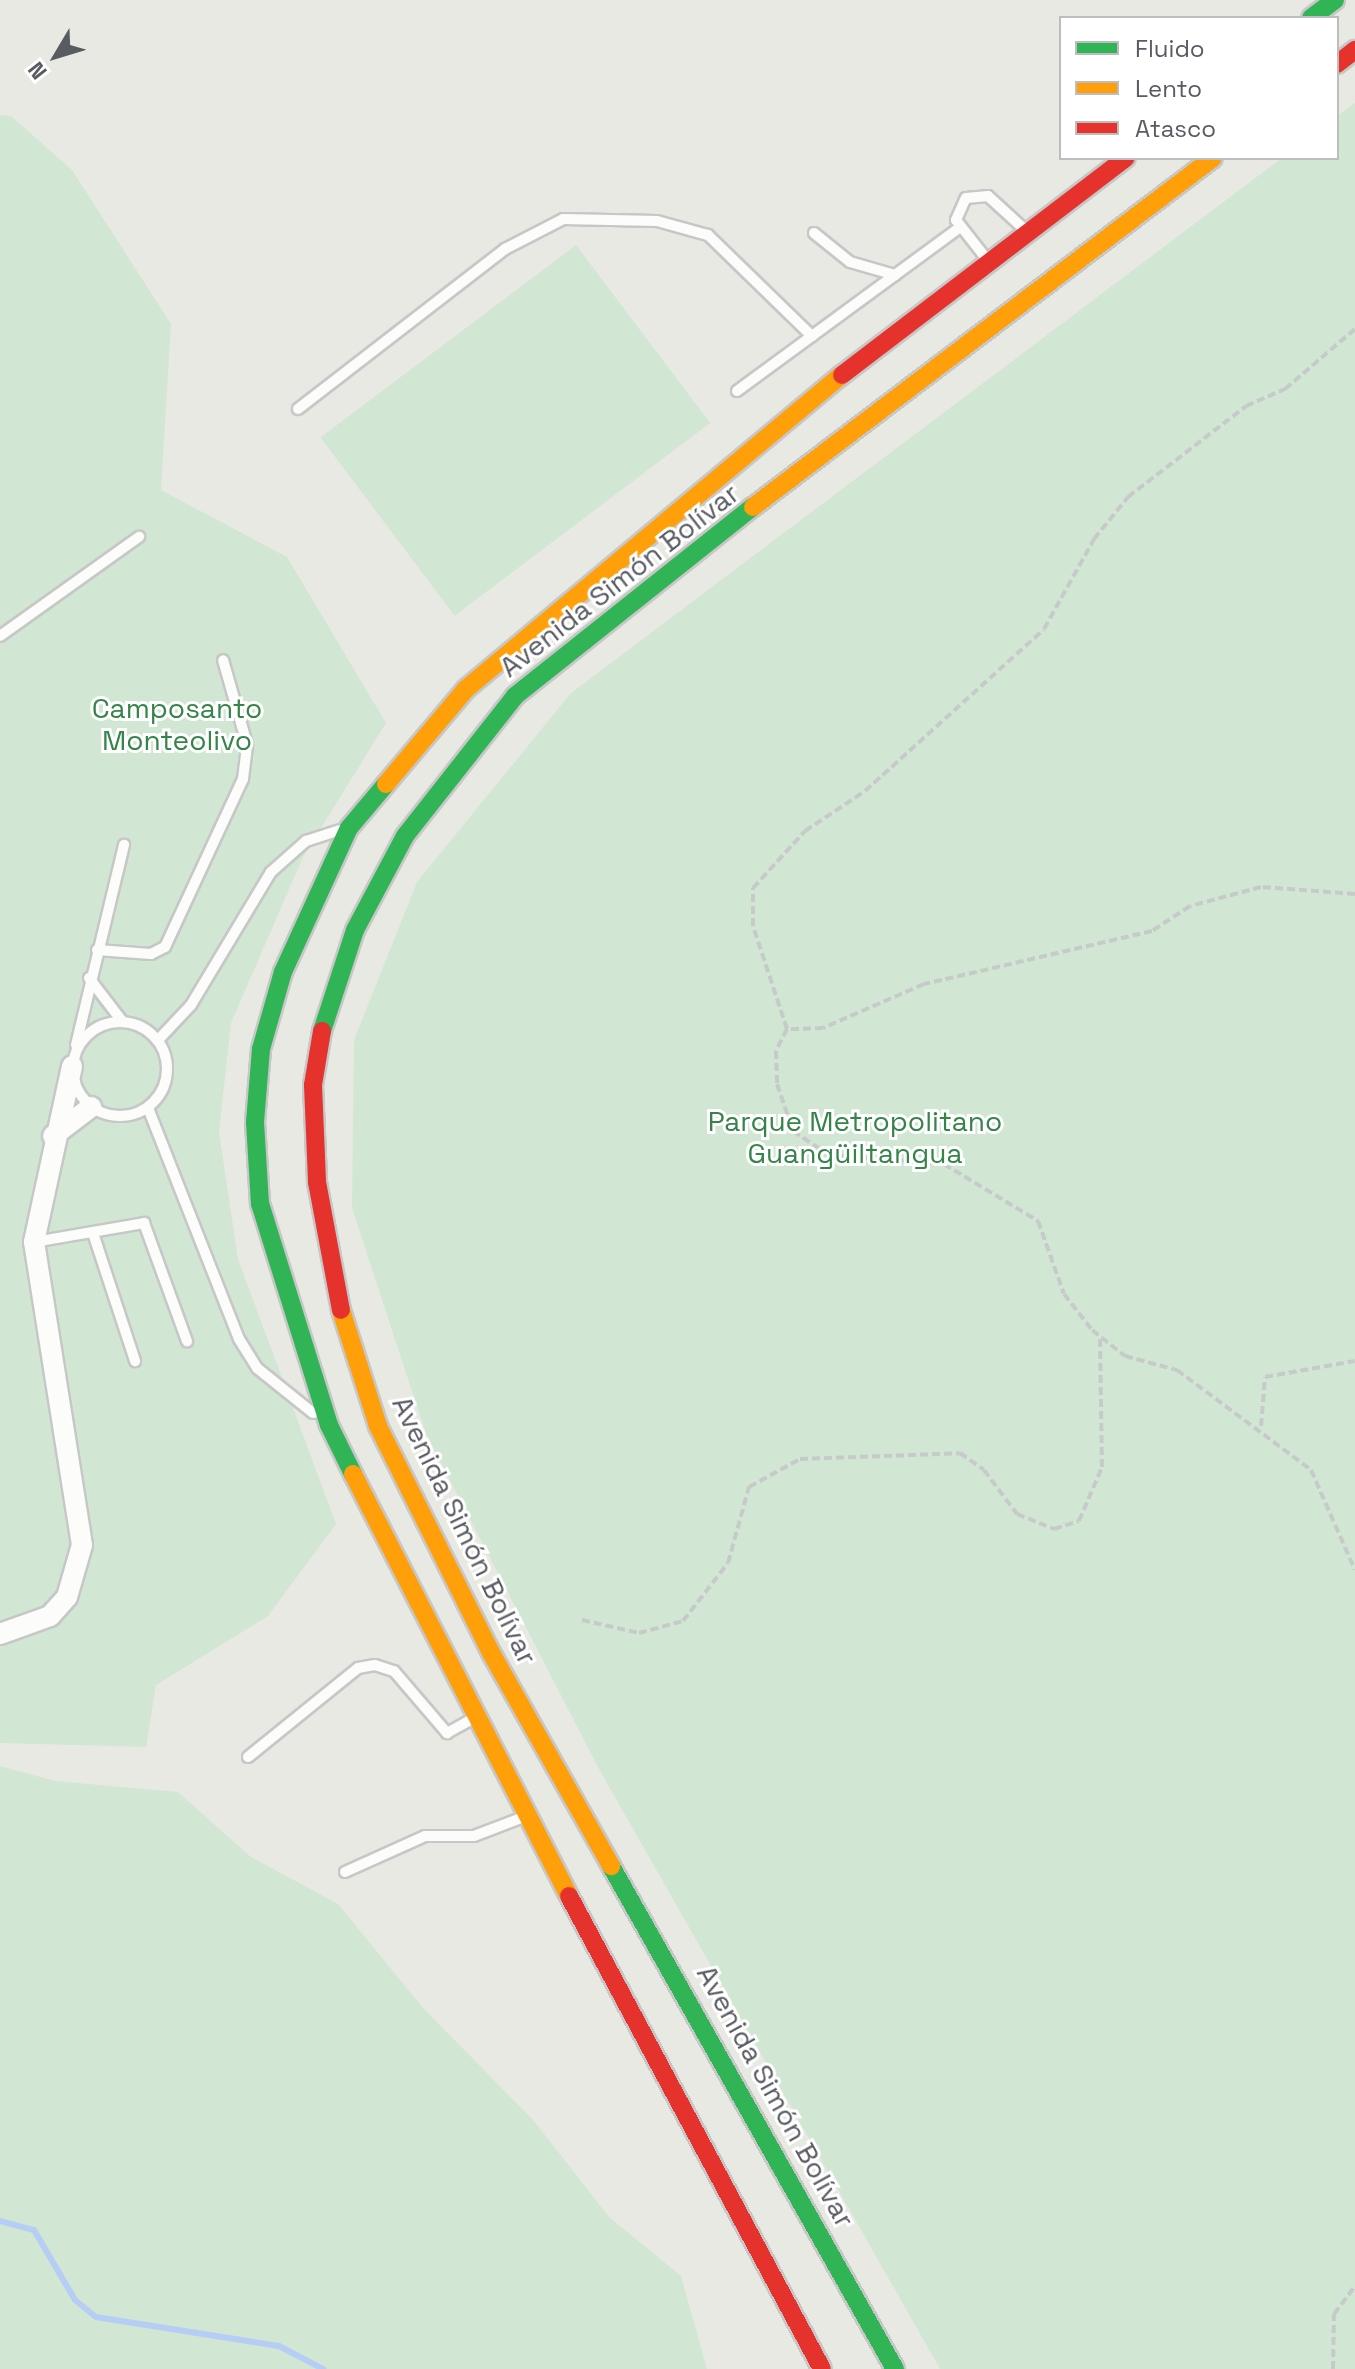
<!DOCTYPE html>
<html>
<head>
<meta charset="utf-8">
<style>
	body { margin:0 }
	#map { position:relative; width:1355px; height:2369px; overflow:hidden; background:#e9e9e4; font-family:"Space Grotesk",sans-serif }
	div>[style] { position:absolute }
	.green>* { inset:0; background:#d1e6d3; transform-origin:0 0 }
	.stream>* { height:6px; margin:-3px; padding:0 3px; transform-origin:3px; border-radius:3px; background:#b6cef6 }
	.path>* { height:4px; margin-top:-2px; transform-origin:0; background:repeating-linear-gradient(90deg,#c6cbca 0 8px,transparent 0 12px) }
	.roads { filter:drop-shadow(2px 0 #c6c7c6) drop-shadow(-2px 0 #c6c7c6) drop-shadow(0 2px #c6c7c6) drop-shadow(0 -2px #c6c7c6) }
	.lane>* { height:10px; margin:-5px; padding:0 5px; transform-origin:5px; border-radius:5px; background:#fcfcfb }
	.lane>.ring { margin:-5px; padding:0; box-sizing:content-box; background:none; border:10px solid #fcfcfb; border-radius:50% }
	.street>* { height:20px; margin:-10px; padding:0 10px; transform-origin:10px; border-radius:10px; background:#fcfcfb }
	.fast>* { height:18px; margin:-9px; padding:0 9px; transform-origin:9px; border-radius:9px; background:#30b455 }
	.slow>* { height:18px; margin:-9px; padding:0 9px; transform-origin:9px; border-radius:9px; background:#ff9f0a }
	.jam>* { height:18px; margin:-9px; padding:0 9px; transform-origin:9px; border-radius:9px; background:#e5322d }
	span { translate:-50% -50%; white-space:nowrap; text-align:center; line-height:1.15; -webkit-text-stroke:6px #fff; paint-order:stroke }
	.street-label { font-size:28px; color:#595b62 }
	.park-label { font-size:28px; color:#368449 }
	.legend { position:absolute; left:1059px; top:16px; width:280px; height:144px; box-sizing:border-box; background:#fff; border:2px solid #bdbdc0; margin:0; padding:10px 14px; list-style:none; font-size:24px; color:#595b62 }
	.legend li { display:flex; align-items:center; gap:16px; height:40px }
	.legend b { width:40px; border:2px solid #bdbdc0 }
	.north { position:absolute; left:16px; top:16px; width:80px; height:80px; -webkit-text-stroke:6px #fff; paint-order:stroke; rotate:232deg; font-size:22px; font-weight:700; line-height:32px; text-align:center; color:#595b62 }
	.north::after { content:''; display:block; margin:auto; width:28px; height:36px; background:#595b62; clip-path:polygon(50% 0,100% 100%,50% 72%,0 100%) }
</style>
</head>
<body>
<div id="map">
	<div class="green">
		<i style="clip-path:polygon(1355px 103px,1355px 2369px,940px 2369px,599px 1769px,426px 1434px,352px 1208px,354px 1040px,417px 882px,571px 693px,1282px 158px,1337px 158px,1337px 116px)"></i>
		<i style="clip-path:polygon(0 115px,11px 116px,72px 170px,171px 324px,161px 490px,287px 557px,386px 723px,303px 857px,231px 1023px,219px 1132px,238px 1259px,336px 1524px,268px 1616px,156px 1685px,146px 1747px,0 1743px)"></i>
		<i style="left:576px;top:245px;width:223px;height:320px;rotate:53deg"></i>
		<i style="clip-path:polygon(0 1766px,55px 1781px,178px 1792px,251px 1857px,338px 1904px,423px 2008px,534px 2121px,609px 2217px,681px 2276px,707px 2369px,0 2369px)"></i>
	</div>
	<div class="stream">
		<i style="left:0;top:2221px;width:35px;rotate:15deg"></i>
		<i style="left:34px;top:2230px;width:81px;rotate:59.6deg"></i>
		<i style="left:75px;top:2300px;width:27px;rotate:39deg"></i>
		<i style="left:96px;top:2317px;width:185px;rotate:9deg"></i>
		<i style="left:279px;top:2346px;width:50px;rotate:27.6deg"></i>
	</div>
	<div class="path">
		<i style="left:1355px;top:894px;width:94px;rotate:-175.7deg"></i>
		<i style="left:1261px;top:887px;width:73px;rotate:165deg"></i>
		<i style="left:1190px;top:906px;width:45px;rotate:146.7deg"></i>
		<i style="left:1152px;top:931px;width:234px;rotate:166.9deg"></i>
		<i style="left:924px;top:984px;width:110px;rotate:156.5deg"></i>
		<i style="left:823px;top:1028px;width:36px;rotate:178deg"></i>
		<i style="left:787px;top:1029px;width:25px;rotate:117deg"></i>
		<i style="left:776px;top:1051px;width:33px;rotate:88deg"></i>
		<i style="left:777px;top:1084px;width:50px;rotate:71.2deg"></i>
		<i style="left:793px;top:1131px;width:43px;rotate:33.7deg"></i>
		<i style="left:829px;top:1155px;width:115px;rotate:4.5deg"></i>
		<i style="left:944px;top:1164px;width:110px;rotate:31.2deg"></i>
		<i style="left:1038px;top:1221px;width:77px;rotate:70.4deg"></i>
		<i style="left:1064px;top:1294px;width:46px;rotate:52.1deg"></i>
		<i style="left:1092px;top:1330px;width:42px;rotate:38.2deg"></i>
		<i style="left:1125px;top:1356px;width:54px;rotate:15.1deg"></i>
		<i style="left:1177px;top:1370px;width:167px;rotate:36.7deg"></i>
		<i style="left:1311px;top:1470px;width:109px;rotate:66.3deg"></i>
		<i style="left:787px;top:1029px;width:108px;rotate:-108.3deg"></i>
		<i style="left:753px;top:926px;width:38px;rotate:-90deg"></i>
		<i style="left:753px;top:888px;width:77px;rotate:-47.6deg"></i>
		<i style="left:805px;top:831px;width:72px;rotate:-33.7deg"></i>
		<i style="left:865px;top:791px;width:241px;rotate:-42.1deg"></i>
		<i style="left:1044px;top:629px;width:103px;rotate:-60.9deg"></i>
		<i style="left:1094px;top:539px;width:54px;rotate:-51deg"></i>
		<i style="left:1128px;top:497px;width:149px;rotate:-37.6deg"></i>
		<i style="left:1246px;top:406px;width:43px;rotate:-23.6deg"></i>
		<i style="left:1285px;top:389px;width:92px;rotate:-40.6deg"></i>
		<i style="left:1261px;top:1426px;width:49px;rotate:-85.3deg"></i>
		<i style="left:1265px;top:1377px;width:91px;rotate:-10.1deg"></i>
		<i style="left:582px;top:1620px;width:58px;rotate:12.8deg"></i>
		<i style="left:639px;top:1633px;width:46px;rotate:-15.3deg"></i>
		<i style="left:683px;top:1621px;width:73px;rotate:-52.2deg"></i>
		<i style="left:728px;top:1563px;width:79px;rotate:-74.6deg"></i>
		<i style="left:749px;top:1487px;width:58px;rotate:-28.8deg"></i>
		<i style="left:800px;top:1459px;width:160px;rotate:-2.1deg"></i>
		<i style="left:960px;top:1453px;width:29px;rotate:35deg"></i>
		<i style="left:984px;top:1470px;width:55px;rotate:53.1deg"></i>
		<i style="left:1017px;top:1514px;width:40px;rotate:22deg"></i>
		<i style="left:1054px;top:1529px;width:26px;rotate:-18deg"></i>
		<i style="left:1079px;top:1521px;width:59px;rotate:-66.9deg"></i>
		<i style="left:1102px;top:1467px;width:130px;rotate:-90.9deg"></i>
		<i style="left:1333px;top:2369px;width:55px;rotate:-89deg"></i>
		<i style="left:1334px;top:2314px;width:35px;rotate:-53deg"></i>
	</div>
	<div class="roads">
		<div class="lane">
			<i style="left:814px;top:233px;width:46px;rotate:38.9deg"></i>
			<i style="left:850px;top:262px;width:47px;rotate:16.1deg"></i>
			<i style="left:985px;top:257px;width:47px;rotate:-128.1deg"></i>
			<i style="left:956px;top:220px;width:24px;rotate:-66deg"></i>
			<i style="left:966px;top:198px;width:22px;rotate:-5deg"></i>
			<i style="left:988px;top:196px;width:47px;rotate:42.4deg"></i>
			<i style="left:737px;top:391px;width:275px;rotate:-36.3deg"></i>
			<i style="left:298px;top:409px;width:262px;rotate:-37.7deg"></i>
			<i style="left:505px;top:249px;width:65px;rotate:-27.3deg"></i>
			<i style="left:563px;top:219px;width:94px;rotate:1.2deg"></i>
			<i style="left:657px;top:221px;width:53px;rotate:15.4deg"></i>
			<i style="left:708px;top:235px;width:145px;rotate:44.2deg"></i>
			<i style="left:0;top:636px;width:171px;rotate:-35.5deg"></i>
			<i style="left:97px;top:950px;width:54px;rotate:4.2deg"></i>
			<i style="left:151px;top:954px;width:16px;rotate:-27deg"></i>
			<i style="left:165px;top:947px;width:185px;rotate:-65.1deg"></i>
			<i style="left:243px;top:779px;width:35px;rotate:-83deg"></i>
			<i style="left:247px;top:744px;width:87px;rotate:-105.9deg"></i>
			<i style="left:89px;top:978px;width:54px;rotate:52.5deg"></i>
			<i class="ring" style="left:73px;top:1022px;width:84px;height:84px"></i>
			<i style="left:158px;top:1040px;width:48px;rotate:-46.7deg"></i>
			<i style="left:191px;top:1005px;width:155px;rotate:-59deg"></i>
			<i style="left:271px;top:872px;width:47px;rotate:-41.5deg"></i>
			<i style="left:306px;top:841px;width:35px;rotate:-18deg"></i>
			<i style="left:76px;top:1045px;width:206px;rotate:-76.5deg"></i>
			<i style="left:148px;top:1108px;width:248px;rotate:68.5deg"></i>
			<i style="left:239px;top:1339px;width:34px;rotate:58deg"></i>
			<i style="left:257px;top:1368px;width:72px;rotate:38.8deg"></i>
			<i style="left:93px;top:1233px;width:135px;rotate:71.8deg"></i>
			<i style="left:34px;top:1242px;width:112px;rotate:-9.8deg"></i>
			<i style="left:144px;top:1223px;width:126px;rotate:70deg"></i>
			<i style="left:248px;top:1757px;width:141px;rotate:-39deg"></i>
			<i style="left:358px;top:1668px;width:17px;rotate:-10deg"></i>
			<i style="left:375px;top:1665px;width:20px;rotate:18deg"></i>
			<i style="left:394px;top:1671px;width:82px;rotate:49.5deg"></i>
			<i style="left:447px;top:1733px;width:25px;rotate:-29deg"></i>
			<i style="left:345px;top:1872px;width:88px;rotate:-24.2deg"></i>
			<i style="left:425px;top:1836px;width:49px"></i>
			<i style="left:474px;top:1836px;width:50px;rotate:-21deg"></i>
		</div>
		<div class="street">
			<i style="left:53px;top:1136px;width:48px;rotate:-37.3deg"></i>
			<i style="left:0;top:1634px;width:53px;rotate:-19.8deg"></i>
			<i style="left:50px;top:1616px;width:25px;rotate:-48deg"></i>
			<i style="left:67px;top:1597px;width:54px;rotate:-73.9deg"></i>
			<i style="left:82px;top:1545px;width:307px;rotate:-99deg"></i>
			<i style="left:34px;top:1242px;width:180px;rotate:-77.8deg"></i>
		</div>
		<div class="fast">
			<i style="left:1311px;top:18px;width:30px;rotate:-37deg"></i>
			<i style="left:322px;top:1031px;width:106px;rotate:-71.9deg"></i>
			<i style="left:355px;top:930px;width:106px;rotate:-62deg"></i>
			<i style="left:405px;top:836px;width:178px;rotate:-51.8deg"></i>
			<i style="left:515px;top:696px;width:304px;rotate:-38.5deg"></i>
			<i style="left:353px;top:1474px;width:55px;rotate:-116.1deg"></i>
			<i style="left:329px;top:1425px;width:232px;rotate:-107.3deg"></i>
			<i style="left:260px;top:1204px;width:82px;rotate:-93.5deg"></i>
			<i style="left:255px;top:1122px;width:73px;rotate:-85.3deg"></i>
			<i style="left:261px;top:1049px;width:80px;rotate:-74.1deg"></i>
			<i style="left:283px;top:972px;width:158px;rotate:-65.4deg"></i>
			<i style="left:349px;top:828px;width:57px;rotate:-49.9deg"></i>
			<i style="left:611px;top:1866px;width:578px;rotate:60.55deg"></i>
		</div>
		<div class="slow">
			<i style="left:753px;top:507px;width:577px;rotate:-37.19deg"></i>
			<i style="left:386px;top:784px;width:124px;rotate:-49.9deg"></i>
			<i style="left:466px;top:689px;width:490px;rotate:-39.9deg"></i>
			<i style="left:341px;top:1310px;width:122px;rotate:72.3deg"></i>
			<i style="left:378px;top:1426px;width:251px;rotate:63.5deg"></i>
			<i style="left:490px;top:1651px;width:247px;rotate:60.6deg"></i>
			<i style="left:353px;top:1474px;width:474px;rotate:62.9deg"></i>
		</div>
		<div class="jam">
			<i style="left:1337px;top:64px;width:23px;rotate:-38deg"></i>
			<i style="left:842px;top:375px;width:357px;rotate:-37.4deg"></i>
			<i style="left:322px;top:1031px;width:55px;rotate:99.5deg"></i>
			<i style="left:313px;top:1085px;width:97px;rotate:87.6deg"></i>
			<i style="left:317px;top:1182px;width:130px;rotate:79.4deg"></i>
			<i style="left:569px;top:1896px;width:536px;rotate:61.86deg"></i>
		</div>
	</div>
	<div class="street-label">
		<span style="left:619px;top:580px;rotate:-38deg">Avenida Simón Bolívar</span>
		<span style="left:465px;top:1530px;rotate:64deg">Avenida Simón Bolívar</span>
		<span style="left:776px;top:2096px;rotate:61deg">Avenida Simón Bolívar</span>
	</div>
	<div class="park-label">
		<span style="left:177px;top:724px">Camposanto<br>Monteolivo</span>
		<span style="left:855px;top:1137px">Parque Metropolitano<br>Guangüiltangua</span>
	</div>
	<ul class="legend">
	<li><b style="height:10px;background:#30b455"></b>Fluido</li>
	<li><b style="height:10px;background:#ff9f0a"></b>Lento</li>
	<li><b style="height:10px;background:#e5322d"></b>Atasco</li>
	</ul>
	<div class="north">N</div>
</div>
</body>
</html>
